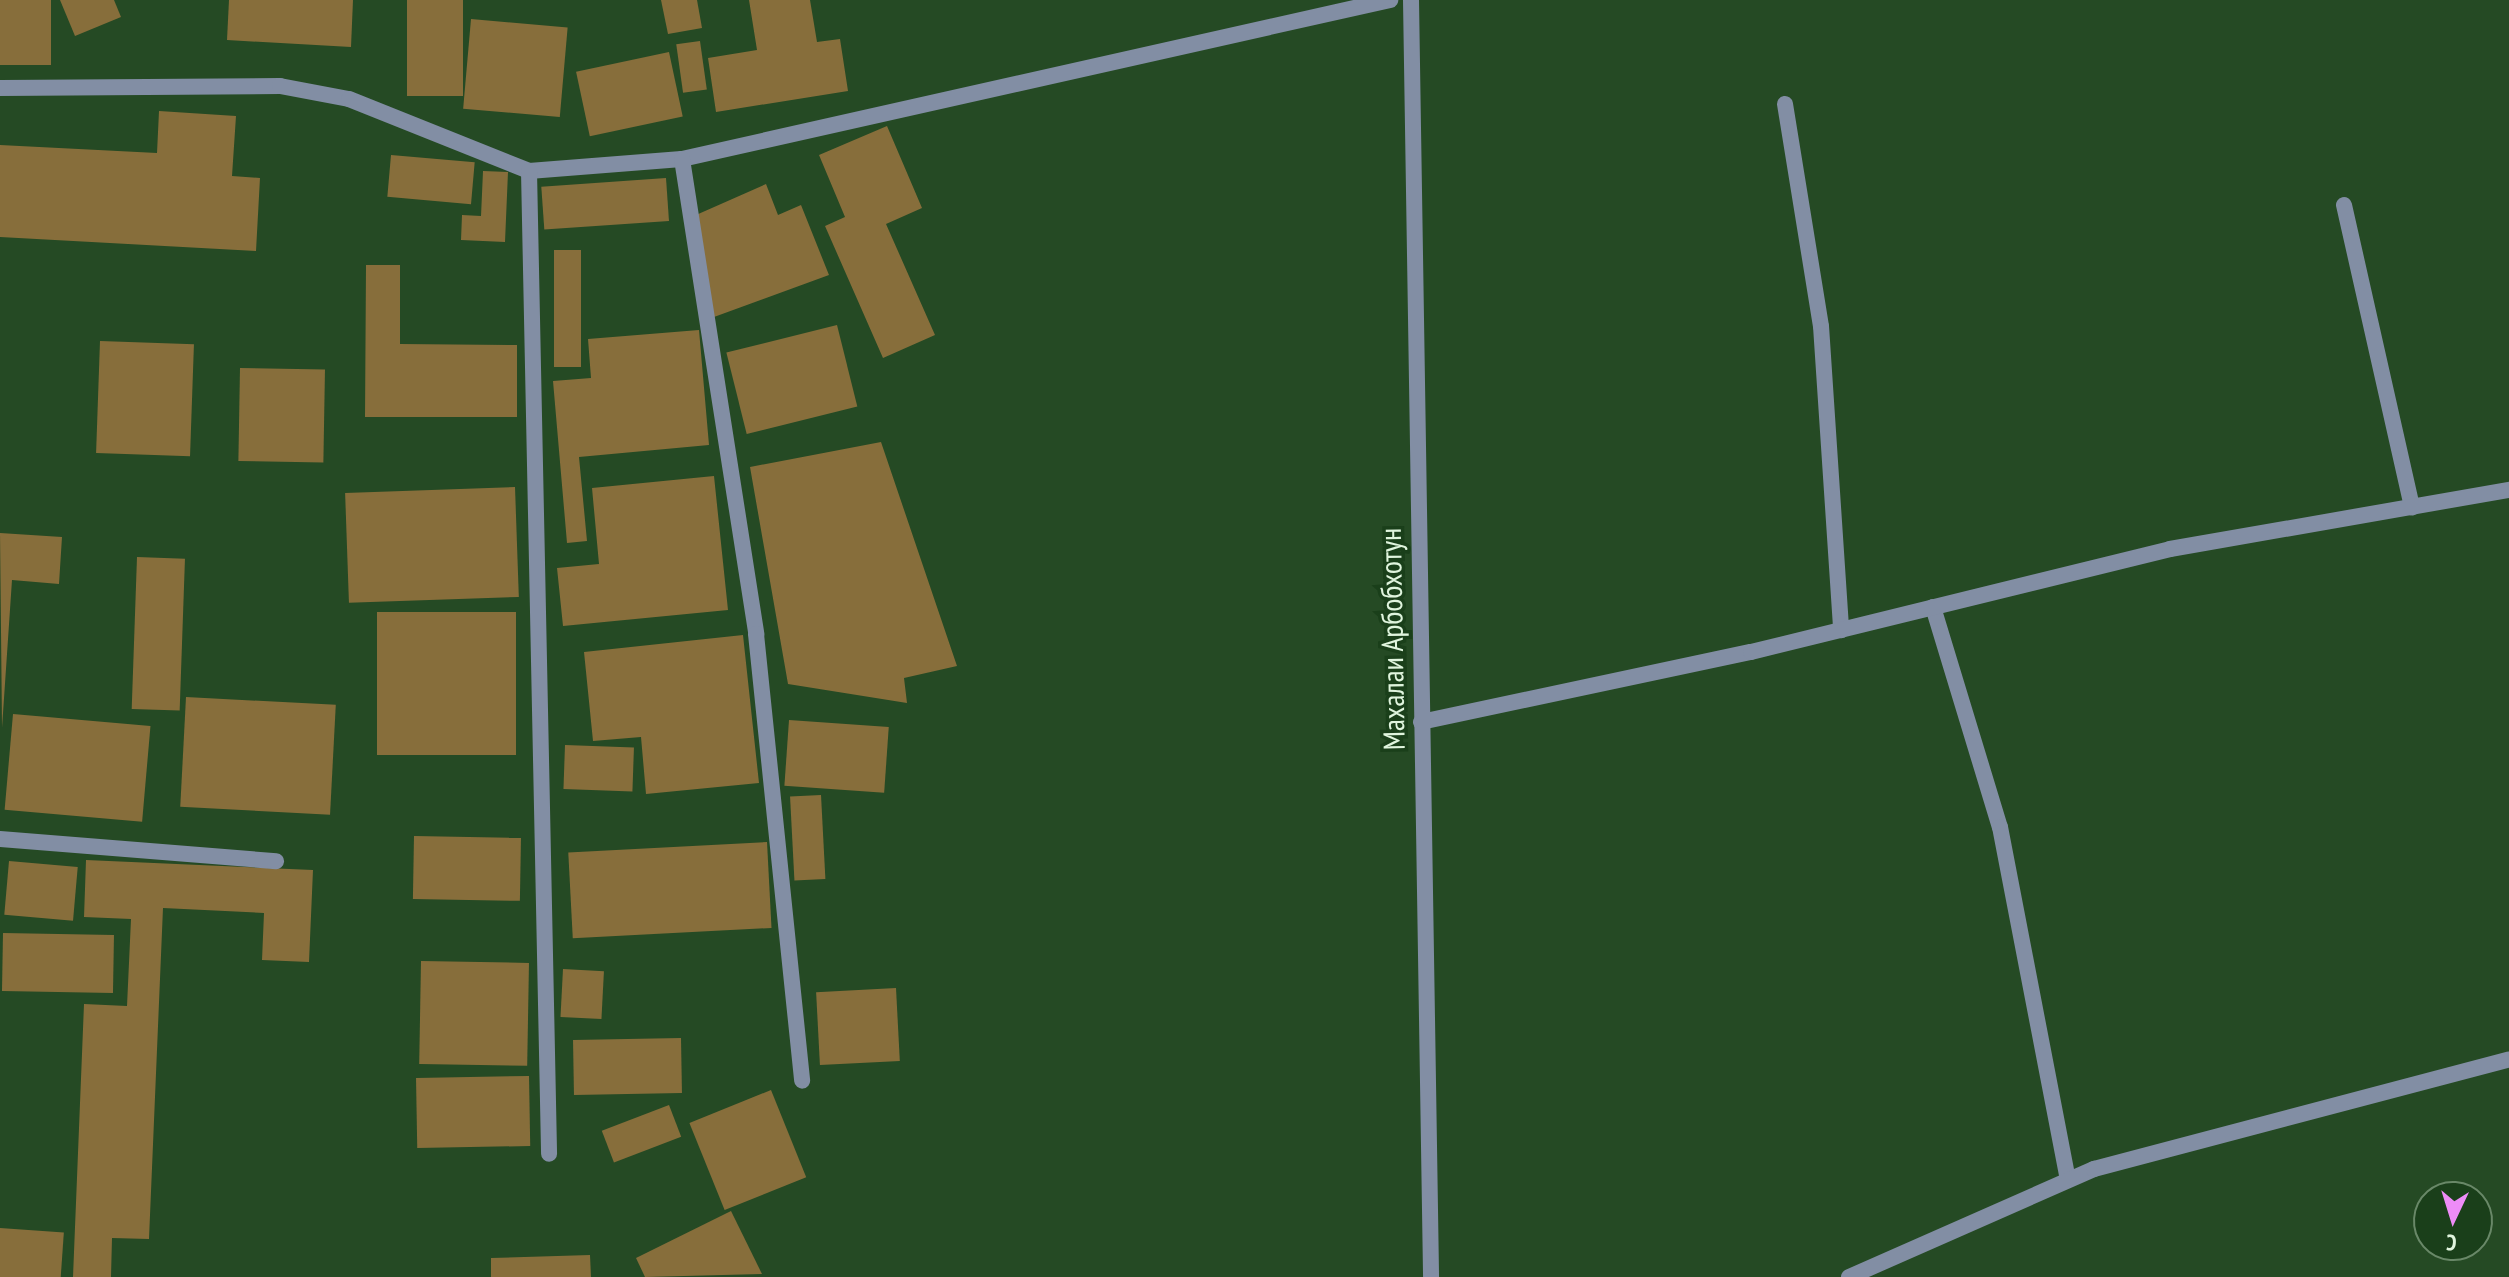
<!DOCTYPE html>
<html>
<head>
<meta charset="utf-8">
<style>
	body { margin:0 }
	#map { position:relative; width:2509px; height:1277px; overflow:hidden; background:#254a24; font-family:"PT Sans Narrow",sans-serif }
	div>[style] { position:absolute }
	.building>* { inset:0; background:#876e3b; transform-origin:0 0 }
	.minor>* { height:16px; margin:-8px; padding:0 8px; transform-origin:8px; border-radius:8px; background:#828ea4 }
	.tertiary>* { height:16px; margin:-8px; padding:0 8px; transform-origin:8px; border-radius:8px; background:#828ea4 }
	span { translate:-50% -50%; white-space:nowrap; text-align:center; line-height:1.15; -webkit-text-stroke:7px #1a3f1a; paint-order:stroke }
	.street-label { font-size:30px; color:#e0f5de }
	.north { position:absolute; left:2413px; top:1181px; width:80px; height:80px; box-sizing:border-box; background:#1a3f1a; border:2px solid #698868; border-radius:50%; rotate:184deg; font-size:22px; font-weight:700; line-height:32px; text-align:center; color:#e0f5de }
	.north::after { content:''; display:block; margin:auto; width:28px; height:36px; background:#ee8cf8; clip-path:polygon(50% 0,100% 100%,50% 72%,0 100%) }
</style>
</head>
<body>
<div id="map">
	<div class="building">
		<i style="left:0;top:0;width:51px;height:65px"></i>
		<i style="clip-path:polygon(60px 0,114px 0,121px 17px,75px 36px)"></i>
		<i style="clip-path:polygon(229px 0,353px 0,351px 47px,227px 40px)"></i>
		<i style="left:407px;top:0;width:56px;height:96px"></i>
		<i style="clip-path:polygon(661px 0,697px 0,702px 28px,668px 34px)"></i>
		<i style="clip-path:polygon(749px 0,810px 0,817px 42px,840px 39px,848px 91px,716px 112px,708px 58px,757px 50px)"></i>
		<i style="left:471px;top:19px;width:97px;height:90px;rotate:5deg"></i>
		<i style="left:700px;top:41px;width:49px;height:24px;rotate:82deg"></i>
		<i style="left:669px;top:52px;width:66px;height:95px;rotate:78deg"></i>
		<i style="clip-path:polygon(159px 111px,236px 116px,232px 176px,260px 178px,256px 251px,0 237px,0 145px,157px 153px)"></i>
		<i style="clip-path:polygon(887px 126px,922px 208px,886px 224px,935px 335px,883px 358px,825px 226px,845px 217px,819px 155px)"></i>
		<i style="left:391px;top:155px;width:84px;height:42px;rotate:5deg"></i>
		<i style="clip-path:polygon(483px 171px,508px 172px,505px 242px,461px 240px,462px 215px,481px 216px)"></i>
		<i style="left:666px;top:178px;width:43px;height:125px;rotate:86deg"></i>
		<i style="clip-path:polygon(766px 184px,778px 215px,801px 205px,829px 275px,714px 317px,696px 215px)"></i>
		<i style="left:554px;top:250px;width:27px;height:117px"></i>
		<i style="clip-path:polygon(366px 265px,400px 265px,400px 344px,517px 345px,517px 417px,365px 417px)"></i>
		<i style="left:837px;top:325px;width:84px;height:114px;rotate:76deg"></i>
		<i style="clip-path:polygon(699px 330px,709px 445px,579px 457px,587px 541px,567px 543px,553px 381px,591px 378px,588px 339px)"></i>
		<i style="left:100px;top:341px;width:94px;height:112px;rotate:2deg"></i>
		<i style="left:240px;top:368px;width:85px;height:93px;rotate:1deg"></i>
		<i style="clip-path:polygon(881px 442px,957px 666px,904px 678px,907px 703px,788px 684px,750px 467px)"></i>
		<i style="clip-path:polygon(714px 476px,728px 610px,563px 626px,557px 568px,599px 564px,592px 488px)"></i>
		<i style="left:515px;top:487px;width:110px;height:170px;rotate:88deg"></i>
		<i style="clip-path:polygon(0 533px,62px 537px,59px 584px,12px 580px,2px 728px)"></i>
		<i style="left:137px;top:557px;width:48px;height:152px;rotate:2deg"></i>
		<i style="left:377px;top:612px;width:139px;height:143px"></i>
		<i style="clip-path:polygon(743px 635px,759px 783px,646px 794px,641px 737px,593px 741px,584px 652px)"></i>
		<i style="left:186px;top:697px;width:150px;height:110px;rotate:3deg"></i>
		<i style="left:13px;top:714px;width:138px;height:96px;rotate:5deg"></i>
		<i style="left:789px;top:720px;width:100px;height:66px;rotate:4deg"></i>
		<i style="left:565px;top:745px;width:69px;height:44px;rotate:2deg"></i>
		<i style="left:821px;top:795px;width:84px;height:31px;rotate:87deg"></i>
		<i style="left:414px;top:836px;width:107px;height:63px;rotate:1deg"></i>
		<i style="left:767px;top:842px;width:86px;height:199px;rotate:87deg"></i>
		<i style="clip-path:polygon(86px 860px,313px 870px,309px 962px,262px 960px,264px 913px,163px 908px,149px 1239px,112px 1238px,111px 1277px,73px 1277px,84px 1004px,127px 1006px,131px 919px,84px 917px)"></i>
		<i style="left:9px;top:861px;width:69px;height:54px;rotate:5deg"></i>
		<i style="left:3px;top:933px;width:111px;height:58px;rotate:1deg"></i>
		<i style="left:421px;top:961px;width:108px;height:103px;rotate:1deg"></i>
		<i style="left:563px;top:969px;width:41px;height:48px;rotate:3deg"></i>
		<i style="left:896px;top:988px;width:73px;height:80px;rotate:87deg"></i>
		<i style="left:681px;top:1038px;width:55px;height:108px;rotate:89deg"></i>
		<i style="left:529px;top:1076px;width:70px;height:113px;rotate:89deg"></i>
		<i style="left:771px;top:1090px;width:94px;height:88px;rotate:68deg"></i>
		<i style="left:669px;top:1105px;width:34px;height:72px;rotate:69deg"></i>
		<i style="clip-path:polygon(731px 1211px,762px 1274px,645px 1277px,636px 1258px)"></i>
		<i style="left:0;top:1228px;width:64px;height:49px;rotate:4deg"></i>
		<i style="clip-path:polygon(590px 1255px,591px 1277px,491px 1277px,491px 1258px)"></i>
	</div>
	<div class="minor">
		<i style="left:0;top:88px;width:280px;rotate:-0.4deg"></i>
		<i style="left:280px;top:86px;width:70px;rotate:10.7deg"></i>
		<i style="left:349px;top:99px;width:194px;rotate:21.8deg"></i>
		<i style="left:529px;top:171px;width:153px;rotate:-4.5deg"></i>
		<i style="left:682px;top:159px;width:726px;rotate:-12.66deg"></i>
		<i style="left:1785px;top:104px;width:225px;rotate:80.8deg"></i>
		<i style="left:1821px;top:326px;width:305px;rotate:86.2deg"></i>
		<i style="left:682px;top:159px;width:481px;rotate:81.1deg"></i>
		<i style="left:756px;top:634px;width:449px;rotate:84.1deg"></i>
		<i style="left:529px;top:171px;width:983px;rotate:88.83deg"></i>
		<i style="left:2344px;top:205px;width:310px;rotate:77.3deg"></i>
		<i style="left:1933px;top:607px;width:230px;rotate:73.1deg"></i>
		<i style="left:2000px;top:827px;width:359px;rotate:79.1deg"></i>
		<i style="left:1421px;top:722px;width:337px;rotate:-12deg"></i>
		<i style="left:1751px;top:652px;width:431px;rotate:-13.8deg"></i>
		<i style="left:2170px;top:549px;width:344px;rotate:-9.9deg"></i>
		<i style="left:0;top:839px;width:277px;rotate:4.6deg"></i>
		<i style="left:1849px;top:1277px;width:268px;rotate:-23.8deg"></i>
		<i style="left:2094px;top:1169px;width:429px;rotate:-14.8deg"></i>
	</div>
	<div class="tertiary">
		<i style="left:1411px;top:0;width:1277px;rotate:89.1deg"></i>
	</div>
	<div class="street-label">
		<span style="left:1392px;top:639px;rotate:-91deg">Махалаи Арбобхотун</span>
	</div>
	<div class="north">С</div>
</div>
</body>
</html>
